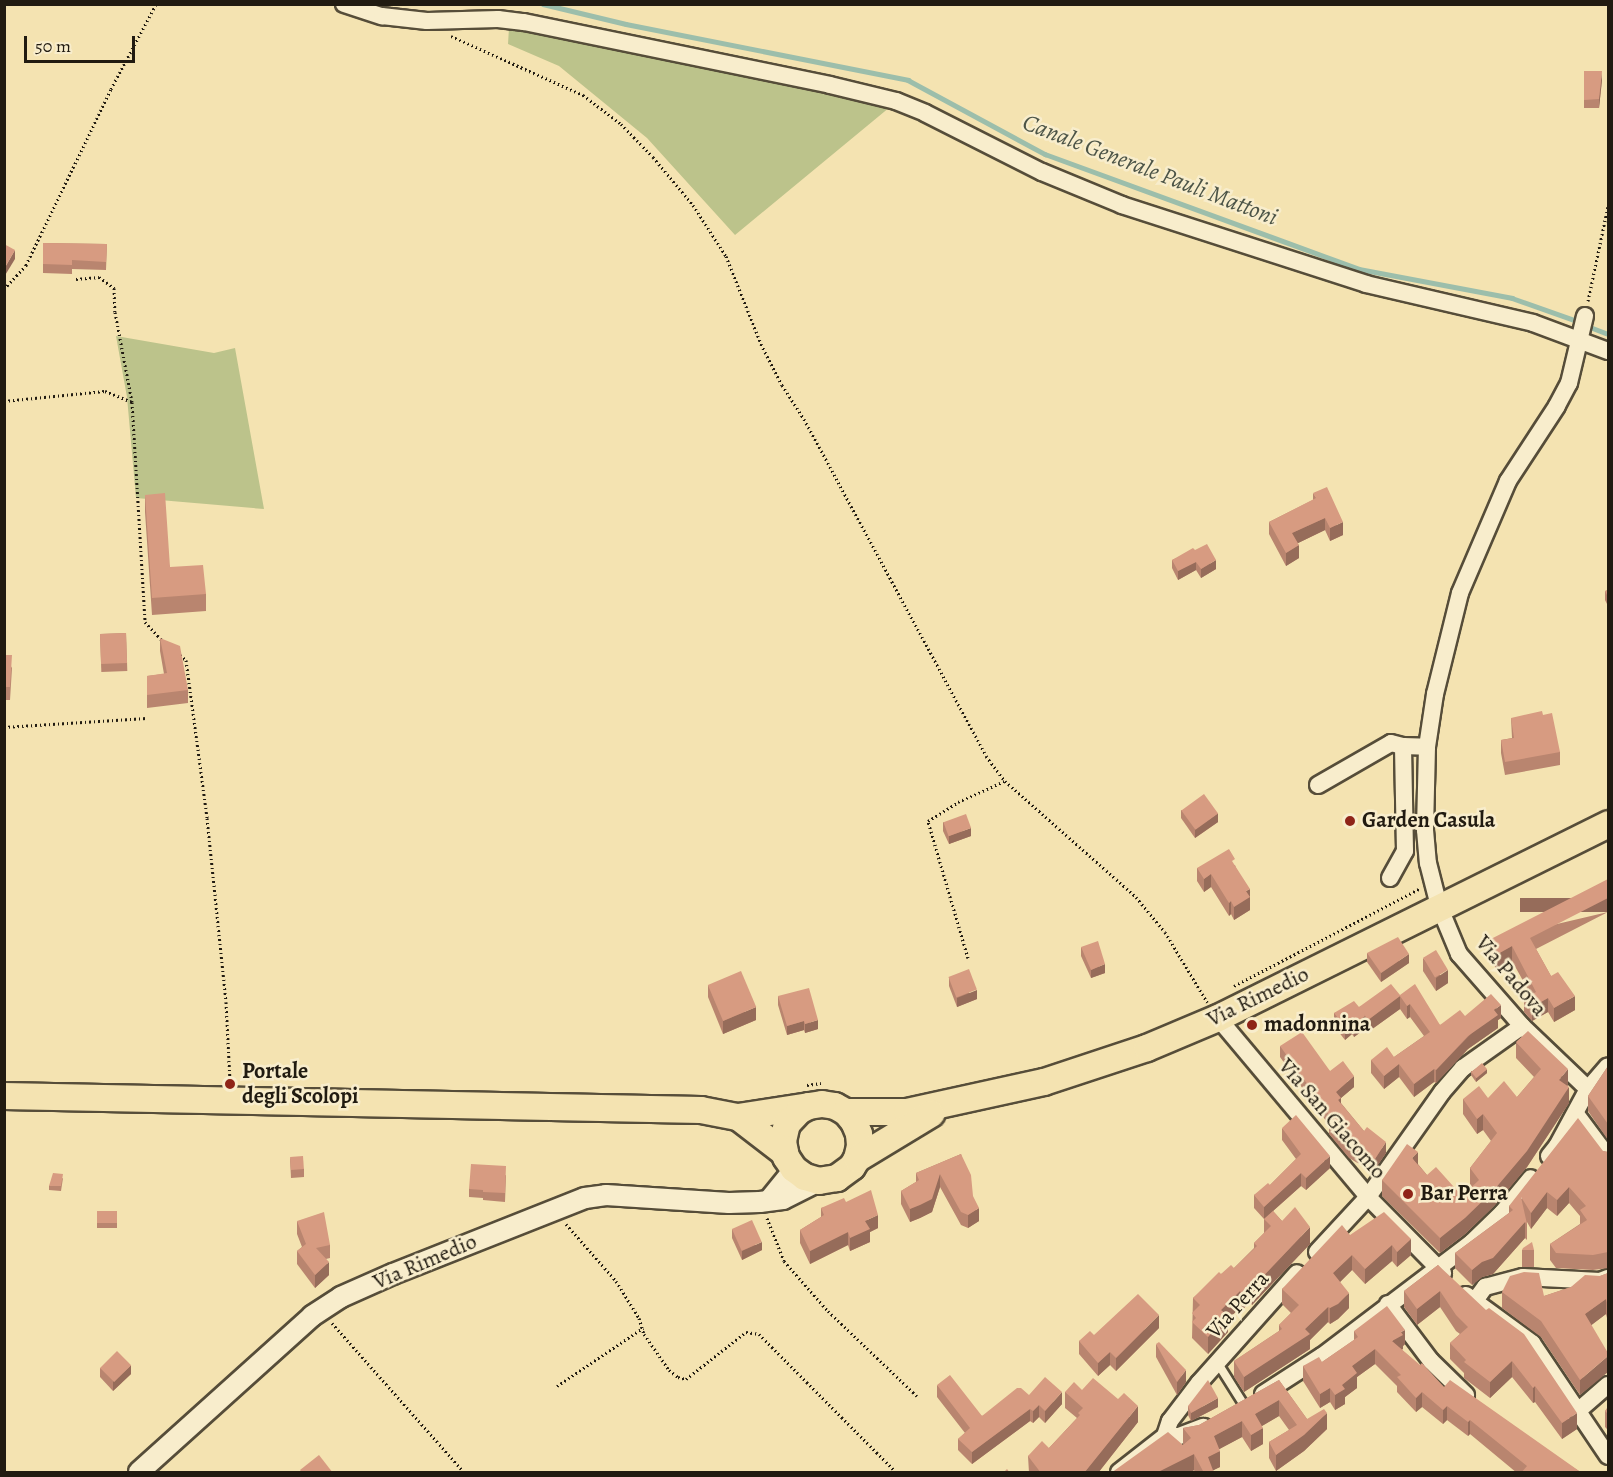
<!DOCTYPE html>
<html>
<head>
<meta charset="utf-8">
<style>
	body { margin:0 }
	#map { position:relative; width:1613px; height:1477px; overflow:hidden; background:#f4e3b1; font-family:Alegreya,serif }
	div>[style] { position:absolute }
	.green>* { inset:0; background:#bcc38b }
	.stream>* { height:4.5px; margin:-2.25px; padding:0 2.25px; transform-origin:2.25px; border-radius:2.25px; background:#9cbeab }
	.path>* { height:3px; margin-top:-1.5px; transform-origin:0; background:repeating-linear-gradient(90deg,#211b11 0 1.5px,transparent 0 4.5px) }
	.roads { filter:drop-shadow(2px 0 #564d39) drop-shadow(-2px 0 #564d39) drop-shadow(0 2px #564d39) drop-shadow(0 -2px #564d39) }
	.service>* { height:8px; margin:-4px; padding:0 4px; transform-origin:4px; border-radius:4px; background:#f8edcc }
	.minor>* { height:16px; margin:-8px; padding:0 8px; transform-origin:8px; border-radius:8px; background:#f8edcc }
	.tertiary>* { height:20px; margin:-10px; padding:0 10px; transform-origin:10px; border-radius:10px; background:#f8edcc }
	.primary>* { height:26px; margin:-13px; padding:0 13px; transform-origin:13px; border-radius:13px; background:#f4e3b1 }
	.wall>* { inset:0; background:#b9856f; transform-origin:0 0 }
	.shaded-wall>* { inset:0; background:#966c5a; transform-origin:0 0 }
	.building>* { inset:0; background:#d79b81; transform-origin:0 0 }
	.dots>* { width:16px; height:16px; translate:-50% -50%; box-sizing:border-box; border:3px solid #f8edcc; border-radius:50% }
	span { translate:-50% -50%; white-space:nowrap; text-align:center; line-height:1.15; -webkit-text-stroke:5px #f8edcc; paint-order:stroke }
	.poi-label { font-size:22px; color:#211b11; font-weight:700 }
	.left { translate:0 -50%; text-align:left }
	.street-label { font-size:22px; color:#211b11 }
	.water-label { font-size:24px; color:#4c5447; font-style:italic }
	.frame { position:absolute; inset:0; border:6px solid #211b11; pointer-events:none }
	.scale { position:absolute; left:24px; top:36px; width:111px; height:27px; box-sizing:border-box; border:3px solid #211b11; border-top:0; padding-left:8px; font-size:18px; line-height:21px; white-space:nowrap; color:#211b11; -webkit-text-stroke:4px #f8edcc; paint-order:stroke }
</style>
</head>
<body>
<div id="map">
	<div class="green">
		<i style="clip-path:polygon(509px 28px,604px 41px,890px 107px,735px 235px,647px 138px,559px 66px,508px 44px)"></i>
		<i style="clip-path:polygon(116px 336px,214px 353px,235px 348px,264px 509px,136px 498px,127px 397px)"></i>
	</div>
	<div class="stream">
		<i style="left:543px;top:4px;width:85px;rotate:13.5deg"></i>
		<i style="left:626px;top:24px;width:288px;rotate:11.2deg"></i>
		<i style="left:908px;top:80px;width:156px;rotate:28.4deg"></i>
		<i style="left:1045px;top:154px;width:334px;rotate:20.1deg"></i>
		<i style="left:1359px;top:269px;width:156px;rotate:10.7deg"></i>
		<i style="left:1512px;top:298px;width:66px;rotate:19.5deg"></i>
		<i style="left:1590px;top:327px;width:19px;rotate:21deg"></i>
	</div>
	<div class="path">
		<i style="left:451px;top:36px;width:145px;rotate:24.1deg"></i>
		<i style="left:583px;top:95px;width:48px;rotate:37.3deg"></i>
		<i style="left:621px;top:124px;width:46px;rotate:45.9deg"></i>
		<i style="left:653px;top:157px;width:62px;rotate:50.2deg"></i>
		<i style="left:693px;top:205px;width:61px;rotate:57.1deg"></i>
		<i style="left:726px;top:256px;width:95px;rotate:68.3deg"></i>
		<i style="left:761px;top:344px;width:46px;rotate:62.9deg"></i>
		<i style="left:782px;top:385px;width:40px;rotate:57.1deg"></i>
		<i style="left:804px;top:419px;width:383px;rotate:61.6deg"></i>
		<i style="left:986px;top:756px;width:31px;rotate:53deg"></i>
		<i style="left:1005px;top:781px;width:175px;rotate:41.5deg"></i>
		<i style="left:1136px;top:897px;width:45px;rotate:50.4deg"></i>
		<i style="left:1165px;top:932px;width:82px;rotate:59deg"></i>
		<i style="left:76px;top:279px;width:23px;rotate:-5deg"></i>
		<i style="left:99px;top:277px;width:19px;rotate:36deg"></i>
		<i style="left:114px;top:288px;width:24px;rotate:88deg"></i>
		<i style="left:115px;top:312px;width:92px;rotate:79.3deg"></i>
		<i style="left:4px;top:289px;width:33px;rotate:-47deg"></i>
		<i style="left:26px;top:265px;width:195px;rotate:-64.2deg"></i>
		<i style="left:111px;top:89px;width:96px;rotate:-62.1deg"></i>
		<i style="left:1588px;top:301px;width:97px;rotate:-78.1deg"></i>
		<i style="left:4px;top:401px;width:101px;rotate:-5.7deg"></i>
		<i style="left:105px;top:391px;width:29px;rotate:22deg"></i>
		<i style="left:132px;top:402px;width:220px;rotate:86.6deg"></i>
		<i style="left:145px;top:622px;width:26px;rotate:47deg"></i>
		<i style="left:180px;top:655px;width:8px;rotate:40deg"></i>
		<i style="left:186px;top:660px;width:159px;rotate:82.4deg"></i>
		<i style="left:207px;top:818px;width:185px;rotate:84.1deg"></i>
		<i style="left:226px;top:1002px;width:79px;rotate:87.1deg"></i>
		<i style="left:4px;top:727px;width:143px;rotate:-3.6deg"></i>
		<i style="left:968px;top:958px;width:143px;rotate:-106.3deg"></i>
		<i style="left:928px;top:821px;width:36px;rotate:-32deg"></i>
		<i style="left:958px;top:802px;width:51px;rotate:-24.1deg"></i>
		<i style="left:1234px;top:986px;width:209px;rotate:-27.7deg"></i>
		<i style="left:807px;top:1085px;width:14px;rotate:-8deg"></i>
		<i style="left:767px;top:1218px;width:46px;rotate:68.4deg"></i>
		<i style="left:784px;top:1261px;width:67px;rotate:48.7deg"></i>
		<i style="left:828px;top:1311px;width:123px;rotate:43.7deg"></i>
		<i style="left:566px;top:1224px;width:76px;rotate:48.7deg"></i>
		<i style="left:616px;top:1281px;width:44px;rotate:58.1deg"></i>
		<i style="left:639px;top:1318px;width:17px;rotate:73deg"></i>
		<i style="left:644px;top:1334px;width:44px;rotate:55.2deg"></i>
		<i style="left:669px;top:1370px;width:11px;rotate:38deg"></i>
		<i style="left:678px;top:1377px;width:8px;rotate:14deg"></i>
		<i style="left:686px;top:1379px;width:76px;rotate:-38.1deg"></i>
		<i style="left:746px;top:1332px;width:13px;rotate:9deg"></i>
		<i style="left:759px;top:1334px;width:194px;rotate:45.2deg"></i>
		<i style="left:332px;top:1323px;width:199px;rotate:48.5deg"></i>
		<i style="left:557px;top:1386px;width:104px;rotate:-34deg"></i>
	</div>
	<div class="roads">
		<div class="service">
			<i style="left:1217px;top:1362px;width:51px;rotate:57.9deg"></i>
		</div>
		<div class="minor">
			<i style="left:344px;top:4px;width:40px;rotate:18deg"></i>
			<i style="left:382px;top:16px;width:45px;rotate:6.3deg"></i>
			<i style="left:427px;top:21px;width:71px;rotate:-1.6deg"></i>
			<i style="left:498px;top:19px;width:26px;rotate:7deg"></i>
			<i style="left:524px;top:22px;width:312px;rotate:11.6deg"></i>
			<i style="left:830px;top:85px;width:68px;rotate:13.6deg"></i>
			<i style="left:896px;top:101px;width:31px;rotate:22deg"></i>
			<i style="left:925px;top:113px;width:131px;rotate:26.8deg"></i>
			<i style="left:1042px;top:172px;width:87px;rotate:22.4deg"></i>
			<i style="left:1122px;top:205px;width:256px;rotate:17.9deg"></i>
			<i style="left:1366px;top:284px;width:171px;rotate:13.1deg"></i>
			<i style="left:1533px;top:323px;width:80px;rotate:20.5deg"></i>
			<i style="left:1585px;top:316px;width:69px;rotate:103.4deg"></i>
			<i style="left:1569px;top:383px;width:26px;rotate:118deg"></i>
			<i style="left:1557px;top:406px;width:90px;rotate:123.2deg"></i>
			<i style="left:1508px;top:481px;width:122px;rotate:113.2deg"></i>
			<i style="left:1460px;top:593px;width:104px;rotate:103.9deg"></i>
			<i style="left:1435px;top:694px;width:54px;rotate:98.6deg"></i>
			<i style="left:1427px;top:747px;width:83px;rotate:91.4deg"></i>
			<i style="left:1425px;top:830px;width:33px;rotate:85deg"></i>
			<i style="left:1428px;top:863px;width:44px;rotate:75.7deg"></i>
			<i style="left:1439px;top:906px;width:52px;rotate:67.4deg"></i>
			<i style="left:1459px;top:954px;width:96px;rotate:48.8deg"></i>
			<i style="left:1522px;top:1026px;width:91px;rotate:43.7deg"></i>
			<i style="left:1318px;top:785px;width:84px;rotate:-29.9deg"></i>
			<i style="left:1391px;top:743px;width:12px;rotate:14deg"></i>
			<i style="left:1390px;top:878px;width:31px;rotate:-61deg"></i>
			<i style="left:1405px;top:851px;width:105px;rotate:-91.1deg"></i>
			<i style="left:1403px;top:746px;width:24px;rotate:2deg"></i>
			<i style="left:1218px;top:1018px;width:234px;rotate:50deg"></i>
			<i style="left:1368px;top:1197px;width:107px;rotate:45.4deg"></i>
			<i style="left:1576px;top:1114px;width:54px;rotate:53.3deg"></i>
			<i style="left:1549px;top:1156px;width:13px;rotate:-51deg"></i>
			<i style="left:1557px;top:1146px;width:65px;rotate:-61.5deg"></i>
			<i style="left:1588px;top:1089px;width:30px;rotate:-49deg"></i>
			<i style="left:1317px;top:1252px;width:75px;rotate:-47.2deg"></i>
			<i style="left:1368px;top:1197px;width:128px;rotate:-54.8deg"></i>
			<i style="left:1442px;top:1092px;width:32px;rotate:-49deg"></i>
			<i style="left:1463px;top:1068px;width:72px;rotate:-35.4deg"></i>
			<i style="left:1466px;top:1295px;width:82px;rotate:36deg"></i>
			<i style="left:1532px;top:1343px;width:136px;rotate:56.1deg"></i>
			<i style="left:1474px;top:1302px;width:19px;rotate:-54deg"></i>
			<i style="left:1485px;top:1287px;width:39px;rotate:-15deg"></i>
			<i style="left:1523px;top:1277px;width:77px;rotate:3deg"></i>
			<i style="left:1600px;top:1281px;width:9px;rotate:-21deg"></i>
			<i style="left:1388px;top:1304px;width:71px;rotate:53deg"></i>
			<i style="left:1431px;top:1361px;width:49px;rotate:44.2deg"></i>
			<i style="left:1263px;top:1394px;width:70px;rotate:-32.8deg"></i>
			<i style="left:1322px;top:1356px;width:188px;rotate:-37.2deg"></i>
			<i style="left:1472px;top:1242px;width:42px;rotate:-44deg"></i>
			<i style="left:1502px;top:1213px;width:45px;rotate:-50.4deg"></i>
			<i style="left:1579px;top:1410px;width:38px;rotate:-41deg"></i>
			<i style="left:1165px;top:1436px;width:16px;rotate:-72deg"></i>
			<i style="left:1170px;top:1421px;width:48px;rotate:-52.7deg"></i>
			<i style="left:1199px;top:1383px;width:147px;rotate:-48.3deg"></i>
			<i style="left:1119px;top:1472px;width:58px;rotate:-38deg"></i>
			<i style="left:1165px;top:1436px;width:14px"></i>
			<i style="left:1179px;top:1436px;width:26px;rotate:-21deg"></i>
		</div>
		<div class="tertiary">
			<i style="left:770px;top:1199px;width:38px;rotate:-51deg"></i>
			<i style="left:139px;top:1472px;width:233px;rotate:-42deg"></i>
			<i style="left:312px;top:1316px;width:35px;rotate:-33deg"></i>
			<i style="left:341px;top:1297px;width:57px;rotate:-23.9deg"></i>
			<i style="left:393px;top:1274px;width:206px;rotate:-21.6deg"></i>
			<i style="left:585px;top:1198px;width:21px;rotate:-8deg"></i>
			<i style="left:606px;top:1195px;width:123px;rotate:3.7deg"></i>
			<i style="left:729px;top:1203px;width:31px;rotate:-2deg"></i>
			<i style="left:760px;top:1202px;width:23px;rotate:-7deg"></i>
			<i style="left:783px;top:1199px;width:40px;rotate:-26.6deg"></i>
		</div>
		<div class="primary">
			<i style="left:4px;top:1096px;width:697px;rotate:1.15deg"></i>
			<i style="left:701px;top:1110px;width:38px;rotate:11deg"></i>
			<i style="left:738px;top:1117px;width:85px;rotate:-8.8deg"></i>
			<i style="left:822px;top:1104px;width:13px;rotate:9deg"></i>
			<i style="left:835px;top:1106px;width:13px;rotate:29deg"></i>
			<i style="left:846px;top:1112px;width:13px;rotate:51deg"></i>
			<i style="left:854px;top:1122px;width:13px;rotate:67deg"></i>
			<i style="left:859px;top:1134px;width:12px;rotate:85deg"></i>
			<i style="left:860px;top:1146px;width:13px;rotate:103deg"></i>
			<i style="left:857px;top:1159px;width:9px;rotate:122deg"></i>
			<i style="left:852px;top:1167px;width:19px;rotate:144deg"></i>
			<i style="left:837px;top:1178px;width:18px;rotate:171deg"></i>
			<i style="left:819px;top:1181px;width:15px;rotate:-164deg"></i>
			<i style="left:805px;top:1177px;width:14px;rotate:-144deg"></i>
			<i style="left:794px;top:1169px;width:14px;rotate:-124deg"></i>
			<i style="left:786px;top:1157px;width:16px;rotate:-101deg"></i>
			<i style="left:783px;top:1141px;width:17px;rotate:-77deg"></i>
			<i style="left:787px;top:1124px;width:18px;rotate:-47deg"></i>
			<i style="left:799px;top:1111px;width:11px;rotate:-27deg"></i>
			<i style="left:846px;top:1112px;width:61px"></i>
			<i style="left:907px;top:1112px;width:140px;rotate:-12.4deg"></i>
			<i style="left:1044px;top:1082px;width:108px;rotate:-18.3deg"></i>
			<i style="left:1147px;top:1048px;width:77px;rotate:-22.9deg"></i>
			<i style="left:1218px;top:1018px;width:436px;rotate:-26.4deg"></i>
			<i style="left:738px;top:1117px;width:59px;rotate:37.5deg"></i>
			<i style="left:857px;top:1159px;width:87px;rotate:-31.3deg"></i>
		</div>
	</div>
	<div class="wall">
		<i style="clip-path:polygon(1584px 71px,1602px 80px,1599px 108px,1584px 108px)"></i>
		<i style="clip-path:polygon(43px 243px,107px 244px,106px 270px,72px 269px,72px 274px,43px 273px)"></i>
		<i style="clip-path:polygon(1313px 493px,1343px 535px,1330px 541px,1325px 530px,1298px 543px,1299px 558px,1286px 566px,1269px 534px,1269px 522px,1313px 500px)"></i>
		<i style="clip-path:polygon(145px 495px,170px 567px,206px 594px,206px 611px,152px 615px,145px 512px)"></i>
		<i style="clip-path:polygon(1195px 550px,1216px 569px,1201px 578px,1196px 570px,1178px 580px,1172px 568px,1172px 560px)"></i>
		<i style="clip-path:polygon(1608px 590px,1608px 606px,1605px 600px,1605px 591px)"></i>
		<i style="left:126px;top:633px;width:38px;height:26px;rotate:88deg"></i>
		<i style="clip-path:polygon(160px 638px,188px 690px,188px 703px,147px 708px,147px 676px,164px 674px,160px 651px)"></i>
		<i style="clip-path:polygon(4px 655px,12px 668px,10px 700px,4px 700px)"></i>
		<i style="clip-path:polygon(1511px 718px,1560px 752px,1560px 765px,1505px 775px,1501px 753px,1501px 740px,1512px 738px)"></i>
		<i style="clip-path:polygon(1181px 810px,1218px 822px,1195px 838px,1181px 818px)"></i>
		<i style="clip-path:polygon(943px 822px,971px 836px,949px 844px,943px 831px)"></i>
		<i style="clip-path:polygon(1235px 865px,1250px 910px,1234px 920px,1231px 914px,1229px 916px,1211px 887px,1204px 892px,1197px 881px,1197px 868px)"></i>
		<i style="clip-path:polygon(1608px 912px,1536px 949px,1551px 976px,1575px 1010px,1554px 1022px,1548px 1012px,1532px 1021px,1524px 1012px,1524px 998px,1531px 995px,1512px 961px,1496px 969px,1489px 954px,1489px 940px)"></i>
		<i style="clip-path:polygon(1081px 947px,1105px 973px,1091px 978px,1081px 956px)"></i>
		<i style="clip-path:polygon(1367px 953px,1409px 963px,1381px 982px,1367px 962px)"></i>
		<i style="clip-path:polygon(1423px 958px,1448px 983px,1436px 991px,1423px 971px)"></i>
		<i style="clip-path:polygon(949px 977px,977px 999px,957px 1007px,949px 986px)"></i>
		<i style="clip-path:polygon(708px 985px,756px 1020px,723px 1034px,708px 997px)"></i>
		<i style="clip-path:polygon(1400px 995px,1440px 1025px,1465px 1016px,1501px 1018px,1498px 1020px,1498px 1028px,1468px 1049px,1436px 1083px,1434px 1082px,1414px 1097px,1399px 1077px,1384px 1089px,1371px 1073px,1371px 1060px,1394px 1057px,1424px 1036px,1410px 1017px,1407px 1019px,1400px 1009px,1368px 1032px,1365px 1029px,1354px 1037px,1352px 1034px,1345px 1040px,1334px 1026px,1334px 1013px,1359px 1007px)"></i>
		<i style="clip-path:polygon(778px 996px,818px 1029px,805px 1033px,804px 1030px,787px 1035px,778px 1005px)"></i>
		<i style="clip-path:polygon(1516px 1042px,1568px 1085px,1567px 1086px,1569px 1103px,1527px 1167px,1494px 1206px,1465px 1234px,1440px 1253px,1382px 1196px,1382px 1180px,1418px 1164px,1427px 1175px,1462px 1196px,1472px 1187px,1470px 1184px,1470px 1168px,1491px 1141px,1483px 1130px,1477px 1134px,1463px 1114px,1463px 1099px,1517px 1097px,1534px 1077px,1516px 1058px)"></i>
		<i style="clip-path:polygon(1280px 1046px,1330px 1071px,1354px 1087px,1341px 1098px,1341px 1103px,1364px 1131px,1386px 1153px,1373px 1172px,1349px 1158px,1329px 1134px,1329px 1125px,1280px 1057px)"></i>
		<i style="clip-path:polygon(1608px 1066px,1608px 1140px,1588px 1111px,1588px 1096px)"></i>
		<i style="clip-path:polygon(1471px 1071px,1487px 1073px,1476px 1082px,1471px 1075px)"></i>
		<i style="clip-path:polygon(1282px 1128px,1330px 1168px,1306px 1190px,1301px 1186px,1273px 1211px,1282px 1221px,1310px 1244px,1252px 1305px,1250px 1302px,1242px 1310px,1240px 1308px,1228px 1319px,1228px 1332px,1208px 1354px,1192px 1338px,1193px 1298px,1221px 1274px,1234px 1268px,1254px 1248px,1254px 1243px,1264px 1233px,1264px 1219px,1254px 1208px,1254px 1195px,1270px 1185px,1296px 1159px,1282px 1140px)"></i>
		<i style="clip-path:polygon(1603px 1151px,1608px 1152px,1608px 1268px,1593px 1270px,1556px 1268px,1550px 1260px,1550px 1244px,1580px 1224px,1580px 1216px,1569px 1203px,1557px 1216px,1547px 1208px,1531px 1229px,1527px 1222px,1527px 1240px,1525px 1238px,1493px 1274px,1482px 1277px,1472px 1285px,1455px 1268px,1455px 1253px,1509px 1213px,1509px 1206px)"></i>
		<i style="clip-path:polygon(961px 1154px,979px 1221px,968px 1228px,961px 1225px,940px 1187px,932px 1212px,920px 1218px,910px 1222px,901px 1204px,901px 1191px,916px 1182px,916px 1173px)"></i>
		<i style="clip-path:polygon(290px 1158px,304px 1169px,304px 1177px,291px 1178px)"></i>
		<i style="clip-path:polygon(506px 1175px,505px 1202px,483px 1200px,483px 1198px,469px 1197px,469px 1189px)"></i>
		<i style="clip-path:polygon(63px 1178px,61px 1191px,49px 1190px,49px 1186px)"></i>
		<i style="clip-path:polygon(846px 1202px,878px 1228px,870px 1232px,870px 1242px,850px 1251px,848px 1245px,810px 1264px,800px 1243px,800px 1230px,821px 1217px,821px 1208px)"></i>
		<i style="left:97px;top:1211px;width:20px;height:17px"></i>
		<i style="clip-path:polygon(297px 1221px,330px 1245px,330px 1258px,326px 1259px,329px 1275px,315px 1288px,297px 1264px,297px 1251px,302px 1247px,297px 1234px)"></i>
		<i style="clip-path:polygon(732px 1229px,762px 1250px,742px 1260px,732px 1238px)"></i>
		<i style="clip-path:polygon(1350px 1235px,1411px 1239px,1411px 1255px,1397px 1267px,1392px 1261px,1365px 1284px,1352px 1270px,1340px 1282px,1349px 1308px,1338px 1319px,1330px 1324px,1328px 1322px,1310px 1340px,1310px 1349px,1244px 1392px,1234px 1377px,1234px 1361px,1279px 1331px,1279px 1325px,1291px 1313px,1282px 1304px,1282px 1289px)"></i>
		<i style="left:1522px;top:1250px;width:12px;height:17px"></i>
		<i style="clip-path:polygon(1438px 1265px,1577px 1429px,1562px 1439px,1535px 1402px,1533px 1403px,1512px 1377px,1490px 1398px,1464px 1378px,1464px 1373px,1450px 1359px,1450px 1343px,1460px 1334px,1456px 1331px,1440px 1307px,1417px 1325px,1404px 1307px,1404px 1291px)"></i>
		<i style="clip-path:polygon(1608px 1273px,1608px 1322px,1606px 1314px,1591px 1325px,1580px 1395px,1541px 1337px,1502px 1308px,1502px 1292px,1544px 1296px,1571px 1287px)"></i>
		<i style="clip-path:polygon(1159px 1328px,1116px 1371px,1110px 1365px,1098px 1376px,1079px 1354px,1079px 1341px,1094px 1335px)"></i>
		<i style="clip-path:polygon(1354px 1331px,1405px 1344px,1403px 1346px,1402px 1350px,1444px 1387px,1582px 1473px,1517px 1473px,1470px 1434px,1468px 1436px,1447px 1420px,1443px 1424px,1422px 1407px,1416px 1412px,1397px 1392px,1397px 1386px,1375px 1364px,1357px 1377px,1357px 1388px,1345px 1397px,1345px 1404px,1335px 1410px,1330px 1402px,1320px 1408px,1303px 1381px,1303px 1366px,1322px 1362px,1354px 1340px)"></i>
		<i style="clip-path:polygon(1156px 1344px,1186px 1382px,1177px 1395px,1156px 1357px)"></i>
		<i style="clip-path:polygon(100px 1368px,131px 1374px,113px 1391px,100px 1377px)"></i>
		<i style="clip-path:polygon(1279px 1380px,1307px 1419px,1327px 1429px,1304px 1451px,1276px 1471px,1269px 1458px,1269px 1442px,1289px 1430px,1279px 1416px,1262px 1426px,1263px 1444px,1251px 1451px,1242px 1437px,1219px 1449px,1220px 1467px,1213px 1470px,1214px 1473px,1195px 1473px,1194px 1470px,1190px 1473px,1111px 1473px,1183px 1445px,1183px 1428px,1199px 1425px)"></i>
		<i style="clip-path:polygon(937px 1385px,982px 1416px,1029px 1395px,1062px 1404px,1045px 1423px,1039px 1417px,1033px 1423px,1030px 1421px,972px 1464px,958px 1450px,958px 1439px,965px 1433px,937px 1397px)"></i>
		<i style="clip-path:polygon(1082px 1390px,1138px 1422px,1098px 1473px,1029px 1473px,1028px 1456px,1049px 1448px,1077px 1418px,1065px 1408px,1065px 1392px)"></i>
		<i style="clip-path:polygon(1188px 1406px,1218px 1407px,1191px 1421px,1188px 1415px)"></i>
		<i style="clip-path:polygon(1608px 1407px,1608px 1438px,1608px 1430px,1605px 1427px,1605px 1411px)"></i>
	</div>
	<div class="shaded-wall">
		<i style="clip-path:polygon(1602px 71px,1602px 80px,1599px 108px,1599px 99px)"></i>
		<i style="clip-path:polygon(15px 250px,15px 259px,4px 277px,4px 269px)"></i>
		<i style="clip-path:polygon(1325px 518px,1325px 530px,1292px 546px,1292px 533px)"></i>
		<i style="clip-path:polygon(1343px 522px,1343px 535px,1330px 541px,1330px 528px)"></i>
		<i style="clip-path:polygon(1299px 545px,1299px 558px,1286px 566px,1286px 553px)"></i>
		<i style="clip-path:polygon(1216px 560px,1216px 569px,1201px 578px,1201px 569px)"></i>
		<i style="clip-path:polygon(1196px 562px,1196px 570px,1178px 580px,1178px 571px)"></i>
		<i style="clip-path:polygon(1218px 813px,1218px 822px,1195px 838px,1195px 829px)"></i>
		<i style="clip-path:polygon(971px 828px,971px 836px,949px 844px,949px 836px)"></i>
		<i style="clip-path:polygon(1211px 874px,1211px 887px,1204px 892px,1204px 879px)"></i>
		<i style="clip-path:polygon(1250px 889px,1250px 910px,1234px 920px,1234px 907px,1246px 891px)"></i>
		<i style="left:1608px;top:898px;width:14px;height:88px;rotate:90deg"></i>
		<i style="clip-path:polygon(1231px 901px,1231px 914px,1229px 916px,1229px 903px)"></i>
		<i style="clip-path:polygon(1512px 946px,1512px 961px,1496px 969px,1496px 955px)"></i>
		<i style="clip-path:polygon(1409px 954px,1409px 963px,1381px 982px,1381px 973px)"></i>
		<i style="clip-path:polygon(1105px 964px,1105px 973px,1091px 978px,1091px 970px)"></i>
		<i style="clip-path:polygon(1448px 970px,1448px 983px,1436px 991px,1436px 978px)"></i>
		<i style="clip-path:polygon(977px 990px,977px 999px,957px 1007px,957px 998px)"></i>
		<i style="clip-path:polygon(1400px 996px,1400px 1009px,1368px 1032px,1368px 1020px)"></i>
		<i style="clip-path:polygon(1575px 996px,1575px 1010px,1554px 1022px,1554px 1008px)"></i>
		<i style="clip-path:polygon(1548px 998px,1548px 1012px,1532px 1021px,1532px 1007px)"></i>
		<i style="clip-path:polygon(1410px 1004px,1410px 1017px,1407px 1019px,1407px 1006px)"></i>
		<i style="clip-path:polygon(1501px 1005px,1501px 1018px,1498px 1020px,1498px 1028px,1468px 1049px,1436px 1083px,1436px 1070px,1494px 1010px)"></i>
		<i style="clip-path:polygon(756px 1007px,756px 1020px,723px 1034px,723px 1021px)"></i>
		<i style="clip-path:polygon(1365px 1016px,1365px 1029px,1354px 1037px,1354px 1025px)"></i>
		<i style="clip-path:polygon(818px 1020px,818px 1029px,805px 1033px,805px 1024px)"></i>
		<i style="clip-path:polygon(804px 1021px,804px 1030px,787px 1035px,787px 1026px)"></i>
		<i style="clip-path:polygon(1352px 1022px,1352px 1034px,1345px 1040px,1345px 1027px)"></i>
		<i style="clip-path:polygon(1399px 1064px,1399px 1077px,1384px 1089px,1384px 1076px)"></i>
		<i style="clip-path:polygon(1434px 1069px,1434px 1082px,1414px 1097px,1414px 1084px)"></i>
		<i style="clip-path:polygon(1487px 1069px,1487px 1073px,1476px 1082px,1476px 1077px)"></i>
		<i style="clip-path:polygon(1568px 1069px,1568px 1085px,1559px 1096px,1559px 1080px)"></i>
		<i style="clip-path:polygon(1354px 1076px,1354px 1087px,1341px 1098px,1341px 1108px,1336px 1092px)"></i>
		<i style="clip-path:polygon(1569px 1087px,1569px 1103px,1527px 1167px,1494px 1206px,1465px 1234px,1440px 1253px,1440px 1238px)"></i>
		<i style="clip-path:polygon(1483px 1114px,1483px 1130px,1477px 1134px,1477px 1119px)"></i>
		<i style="clip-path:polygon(1386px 1142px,1386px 1153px,1373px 1172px,1373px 1162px)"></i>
		<i style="clip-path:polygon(1418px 1152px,1418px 1167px,1412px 1158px)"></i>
		<i style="clip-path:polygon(1330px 1156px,1330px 1168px,1306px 1190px,1306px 1178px)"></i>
		<i style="clip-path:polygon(1301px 1173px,1301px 1186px,1264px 1219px,1264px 1207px)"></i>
		<i style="clip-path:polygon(940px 1174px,940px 1187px,932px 1212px,920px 1218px,910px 1222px,910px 1209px)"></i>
		<i style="clip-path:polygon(1569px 1187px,1569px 1203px,1557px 1216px,1557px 1200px)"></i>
		<i style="clip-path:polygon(1547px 1192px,1547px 1208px,1531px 1229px,1531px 1213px)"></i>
		<i style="clip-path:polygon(979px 1208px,979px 1221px,968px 1228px,968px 1215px)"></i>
		<i style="clip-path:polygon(878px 1215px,878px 1228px,870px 1232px,870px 1242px,850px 1251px,850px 1238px,865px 1221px)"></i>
		<i style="clip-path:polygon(1525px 1222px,1525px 1238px,1493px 1274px,1482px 1277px,1472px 1285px,1472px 1270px)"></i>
		<i style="clip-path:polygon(1310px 1227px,1310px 1244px,1252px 1305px,1252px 1288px)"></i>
		<i style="clip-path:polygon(848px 1232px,848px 1245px,810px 1264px,810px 1251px)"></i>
		<i style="clip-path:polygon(1411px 1239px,1411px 1255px,1397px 1267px,1397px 1252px)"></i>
		<i style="clip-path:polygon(762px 1242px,762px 1250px,742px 1260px,742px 1251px)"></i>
		<i style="clip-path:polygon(1392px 1245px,1392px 1261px,1365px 1284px,1365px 1269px)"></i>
		<i style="clip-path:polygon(1352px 1255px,1352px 1270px,1333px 1289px,1333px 1273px)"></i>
		<i style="clip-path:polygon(329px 1262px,329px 1275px,315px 1288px,315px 1275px)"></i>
		<i style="clip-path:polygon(1250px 1286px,1250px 1302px,1242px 1310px,1242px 1293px)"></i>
		<i style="clip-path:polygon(1240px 1291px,1240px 1308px,1228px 1319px,1228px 1332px,1208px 1354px,1208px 1337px,1221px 1310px)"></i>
		<i style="clip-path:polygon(1440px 1291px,1440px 1307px,1417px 1325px,1417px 1309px)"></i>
		<i style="clip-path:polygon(1349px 1293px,1349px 1308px,1338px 1319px,1330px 1324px,1330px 1308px)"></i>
		<i style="clip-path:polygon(1606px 1299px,1606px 1314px,1585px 1330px,1585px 1314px)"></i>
		<i style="clip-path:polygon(1328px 1307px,1328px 1322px,1310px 1340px,1310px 1349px,1244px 1392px,1244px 1377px,1305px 1329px)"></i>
		<i style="clip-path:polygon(1159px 1315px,1159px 1328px,1116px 1371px,1116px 1358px)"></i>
		<i style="clip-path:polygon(1405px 1330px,1405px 1344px,1403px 1346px,1403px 1349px,1392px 1356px,1392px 1341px,1401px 1332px)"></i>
		<i style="clip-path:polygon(1375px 1349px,1375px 1364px,1357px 1377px,1357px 1388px,1345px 1397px,1345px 1404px,1335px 1410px,1335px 1395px,1342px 1385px,1352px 1366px)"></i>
		<i style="clip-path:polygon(1110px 1352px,1110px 1365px,1098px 1376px,1098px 1363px)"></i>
		<i style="clip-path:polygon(1608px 1356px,1608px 1372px,1580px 1395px,1580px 1380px)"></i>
		<i style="clip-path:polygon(1512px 1361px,1512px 1377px,1490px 1398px,1490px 1382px)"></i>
		<i style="clip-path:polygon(131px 1365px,131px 1374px,113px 1391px,113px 1382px)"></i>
		<i style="clip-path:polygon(1186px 1370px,1186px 1382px,1177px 1395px,1177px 1382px)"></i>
		<i style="clip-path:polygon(1535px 1386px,1535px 1402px,1533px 1403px,1533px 1388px)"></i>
		<i style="clip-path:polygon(1330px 1388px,1330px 1402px,1320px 1408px,1320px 1394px)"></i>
		<i style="clip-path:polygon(1062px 1392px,1062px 1404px,1045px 1423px,1045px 1411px)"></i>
		<i style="clip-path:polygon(1422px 1392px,1422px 1407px,1416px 1412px,1416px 1398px)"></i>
		<i style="clip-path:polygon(1218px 1398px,1218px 1407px,1191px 1421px,1191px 1413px)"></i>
		<i style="clip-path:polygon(1279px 1400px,1279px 1416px,1255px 1430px,1255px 1414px)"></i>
		<i style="clip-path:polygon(1039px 1405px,1039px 1417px,1033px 1423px,1033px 1411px)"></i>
		<i style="clip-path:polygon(1138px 1406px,1138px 1422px,1098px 1473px,1084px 1473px)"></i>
		<i style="clip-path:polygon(1447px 1406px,1447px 1420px,1443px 1424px,1443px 1410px)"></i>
		<i style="clip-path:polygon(1030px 1409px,1030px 1421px,972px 1464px,972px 1452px)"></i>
		<i style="clip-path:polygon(1327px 1413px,1327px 1429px,1304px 1451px,1276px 1471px,1276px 1455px)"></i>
		<i style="clip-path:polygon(1577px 1413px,1577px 1429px,1562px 1439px,1562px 1423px)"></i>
		<i style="clip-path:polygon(1470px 1420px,1470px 1434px,1468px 1436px,1468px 1422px)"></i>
		<i style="clip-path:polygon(1242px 1421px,1242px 1437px,1214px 1452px,1214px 1436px)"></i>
		<i style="clip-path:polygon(1263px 1428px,1263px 1444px,1251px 1451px,1251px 1435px)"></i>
		<i style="clip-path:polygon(1220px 1451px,1220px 1467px,1208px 1473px,1208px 1457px)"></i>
		<i style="clip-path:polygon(1194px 1454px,1194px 1470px,1190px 1473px,1156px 1473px)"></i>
	</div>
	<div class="building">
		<i style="clip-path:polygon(1584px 71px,1602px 71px,1599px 99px,1584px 100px)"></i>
		<i style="clip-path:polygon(43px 243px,107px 244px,106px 262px,72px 260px,72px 265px,43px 264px)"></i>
		<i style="clip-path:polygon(4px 244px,15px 250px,4px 269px)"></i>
		<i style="clip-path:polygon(1327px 487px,1343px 522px,1330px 528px,1325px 518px,1292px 533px,1299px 545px,1286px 553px,1269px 522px,1316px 498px,1313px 493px)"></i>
		<i style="clip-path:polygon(165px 493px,170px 567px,203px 565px,206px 594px,152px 598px,145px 495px)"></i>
		<i style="clip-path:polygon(1207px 544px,1216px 560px,1201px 569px,1196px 562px,1178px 571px,1172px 560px,1193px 548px,1195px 550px)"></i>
		<i style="clip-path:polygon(1608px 590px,1608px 597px,1605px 591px)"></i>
		<i style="left:126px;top:633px;width:30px;height:26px;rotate:88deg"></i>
		<i style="clip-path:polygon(160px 638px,180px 646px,188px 690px,147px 695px,147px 676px,167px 673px)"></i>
		<i style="clip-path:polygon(4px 655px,12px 655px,10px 687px,4px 687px)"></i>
		<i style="clip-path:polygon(1542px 711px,1543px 715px,1552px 713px,1560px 752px,1505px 762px,1501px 740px,1514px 738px,1511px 718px)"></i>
		<i style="left:1204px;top:794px;width:24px;height:28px;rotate:54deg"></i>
		<i style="left:966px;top:814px;width:15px;height:24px;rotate:70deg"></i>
		<i style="clip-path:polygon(1229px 849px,1235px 859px,1232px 861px,1250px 889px,1246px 891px,1250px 897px,1234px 907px,1231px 901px,1229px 903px,1211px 874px,1204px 879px,1197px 868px)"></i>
		<i style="clip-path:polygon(1608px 879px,1608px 898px,1530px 938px,1551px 976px,1558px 972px,1575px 996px,1554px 1008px,1548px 998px,1532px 1007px,1524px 998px,1536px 992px,1512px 946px,1496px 955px,1489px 940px)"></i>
		<i style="clip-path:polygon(1398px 937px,1409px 954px,1381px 973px,1367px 953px)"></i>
		<i style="clip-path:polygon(1098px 941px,1105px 964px,1091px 970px,1081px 947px)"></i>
		<i style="left:1436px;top:950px;width:23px;height:15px;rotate:59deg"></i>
		<i style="left:969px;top:969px;width:22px;height:22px;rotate:69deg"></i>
		<i style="left:741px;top:971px;width:39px;height:36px;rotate:67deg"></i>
		<i style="clip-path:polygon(1391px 984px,1400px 995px,1415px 984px,1440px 1025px,1460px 1010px,1465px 1016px,1491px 994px,1501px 1005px,1494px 1010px,1498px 1015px,1468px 1036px,1436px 1070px,1434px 1069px,1414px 1084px,1399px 1064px,1384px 1076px,1371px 1060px,1387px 1047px,1394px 1057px,1430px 1032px,1410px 1004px,1407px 1006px,1400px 996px,1368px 1020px,1364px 1014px,1365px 1016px,1354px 1025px,1352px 1022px,1345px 1027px,1334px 1013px,1354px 1001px,1359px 1007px)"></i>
		<i style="clip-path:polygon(809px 988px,818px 1020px,805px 1024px,804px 1021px,787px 1026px,778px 996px)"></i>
		<i style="clip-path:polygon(1528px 1031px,1568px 1069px,1559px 1080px,1569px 1087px,1527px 1151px,1494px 1190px,1465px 1218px,1440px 1238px,1382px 1180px,1407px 1144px,1418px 1152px,1412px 1158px,1427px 1175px,1436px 1167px,1462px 1196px,1479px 1180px,1470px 1168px,1497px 1133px,1483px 1114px,1477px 1119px,1463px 1099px,1479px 1086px,1488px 1098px,1504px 1081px,1517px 1097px,1541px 1069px,1516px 1042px)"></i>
		<i style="clip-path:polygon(1302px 1032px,1330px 1071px,1343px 1061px,1354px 1076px,1336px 1092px,1341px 1098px,1338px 1100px,1364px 1131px,1367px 1127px,1386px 1142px,1373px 1162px,1349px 1147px,1329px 1123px,1333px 1120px,1280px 1046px)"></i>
		<i style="left:1482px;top:1063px;width:8px;height:14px;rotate:50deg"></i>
		<i style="clip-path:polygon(1608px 1066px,1608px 1124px,1588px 1096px)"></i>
		<i style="clip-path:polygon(1296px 1115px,1330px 1156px,1306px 1178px,1301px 1173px,1264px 1207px,1254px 1195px,1268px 1183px,1270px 1185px,1301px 1154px,1282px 1128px)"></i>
		<i style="clip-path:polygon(1578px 1118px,1603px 1151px,1608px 1152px,1608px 1252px,1593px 1255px,1556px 1253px,1550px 1244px,1587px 1220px,1580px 1210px,1586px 1206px,1569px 1187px,1557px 1200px,1547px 1192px,1531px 1213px,1521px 1197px,1527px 1224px,1525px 1222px,1493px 1258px,1482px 1262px,1472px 1270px,1455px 1253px,1513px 1210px,1509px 1206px)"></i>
		<i style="clip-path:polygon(961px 1154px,971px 1175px,973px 1196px,979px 1208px,968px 1215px,961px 1212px,940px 1174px,932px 1199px,920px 1205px,910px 1209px,901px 1191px,919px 1180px,916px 1173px)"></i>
		<i style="left:303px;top:1156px;width:13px;height:13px;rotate:86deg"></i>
		<i style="clip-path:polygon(471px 1164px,506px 1166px,505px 1193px,483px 1192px,483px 1190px,469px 1189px)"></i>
		<i style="clip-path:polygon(53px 1173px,63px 1174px,61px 1186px,49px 1186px)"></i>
		<i style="clip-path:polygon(871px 1190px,878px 1215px,865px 1221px,870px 1229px,850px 1238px,848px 1232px,810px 1251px,800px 1230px,824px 1215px,821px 1208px,844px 1198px,846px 1202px)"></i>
		<i style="clip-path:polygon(1295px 1207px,1310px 1227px,1252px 1288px,1250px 1286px,1242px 1293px,1240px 1291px,1221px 1310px,1228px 1316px,1208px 1337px,1192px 1322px,1196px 1318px,1192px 1313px,1200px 1305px,1193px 1298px,1219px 1272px,1221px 1274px,1231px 1265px,1234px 1268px,1257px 1246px,1254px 1243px,1271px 1226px,1264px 1219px,1273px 1211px,1282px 1221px)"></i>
		<i style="left:97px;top:1211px;width:20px;height:12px"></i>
		<i style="clip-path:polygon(324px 1212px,330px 1245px,316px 1248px,329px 1262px,315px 1275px,297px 1251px,306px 1244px,297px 1221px)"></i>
		<i style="clip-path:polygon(1384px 1212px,1411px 1239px,1397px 1252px,1392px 1245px,1365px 1269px,1352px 1255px,1333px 1273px,1349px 1293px,1338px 1304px,1330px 1308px,1328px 1307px,1305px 1329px,1310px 1334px,1244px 1377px,1234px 1361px,1282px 1329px,1279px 1325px,1299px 1305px,1282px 1289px,1342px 1225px,1350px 1235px)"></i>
		<i style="left:752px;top:1220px;width:24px;height:22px;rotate:66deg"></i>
		<i style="clip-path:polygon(1532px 1242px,1534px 1250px,1522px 1250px,1523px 1248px)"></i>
		<i style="clip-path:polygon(1438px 1265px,1486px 1310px,1489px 1308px,1524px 1334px,1577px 1413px,1562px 1423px,1535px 1386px,1533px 1388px,1512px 1361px,1490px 1382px,1464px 1362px,1466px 1360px,1450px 1343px,1468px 1327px,1456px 1315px,1440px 1291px,1417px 1309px,1404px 1291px)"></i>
		<i style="clip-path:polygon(1524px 1272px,1539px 1273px,1544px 1296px,1571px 1287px,1585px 1275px,1600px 1276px,1608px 1273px,1608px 1306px,1606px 1299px,1585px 1314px,1608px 1353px,1608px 1356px,1580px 1380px,1541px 1321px,1502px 1292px,1510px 1276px)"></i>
		<i style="clip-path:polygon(1138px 1294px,1159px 1315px,1116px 1358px,1110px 1352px,1098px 1363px,1079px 1341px,1090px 1331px,1094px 1335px)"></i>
		<i style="clip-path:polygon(1387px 1306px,1405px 1330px,1401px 1332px,1403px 1335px,1392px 1341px,1420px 1365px,1422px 1363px,1444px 1387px,1450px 1380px,1582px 1473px,1521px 1473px,1527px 1466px,1470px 1420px,1468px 1422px,1447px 1406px,1443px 1410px,1422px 1392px,1416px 1398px,1397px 1377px,1401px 1375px,1375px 1349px,1352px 1366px,1357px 1373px,1342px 1385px,1345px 1389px,1335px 1395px,1330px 1388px,1320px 1394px,1303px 1366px,1319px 1357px,1322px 1362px,1358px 1337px,1354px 1331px)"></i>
		<i style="clip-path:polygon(1159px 1342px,1186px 1370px,1177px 1382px,1156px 1344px)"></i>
		<i style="left:117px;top:1351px;width:20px;height:24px;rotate:45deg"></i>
		<i style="clip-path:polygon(950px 1375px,982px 1416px,1017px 1388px,1021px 1388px,1029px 1395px,1045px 1377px,1062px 1392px,1045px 1411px,1039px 1405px,1033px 1411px,1030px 1409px,972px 1452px,958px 1439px,970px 1428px,937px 1385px)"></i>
		<i style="clip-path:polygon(1093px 1378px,1118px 1399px,1124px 1393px,1138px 1406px,1084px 1473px,1041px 1473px,1028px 1456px,1042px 1441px,1049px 1448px,1080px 1415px,1078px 1413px,1083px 1408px,1065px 1392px,1074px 1382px,1082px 1390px)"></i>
		<i style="clip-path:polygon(1208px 1380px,1218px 1398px,1191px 1413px,1188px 1406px)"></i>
		<i style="clip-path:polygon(1279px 1380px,1307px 1419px,1324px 1409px,1327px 1413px,1304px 1435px,1276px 1455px,1269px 1442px,1297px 1425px,1279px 1400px,1255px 1414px,1263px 1428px,1251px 1435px,1242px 1421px,1214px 1436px,1220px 1451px,1208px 1457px,1214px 1473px,1204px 1473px,1194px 1454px,1156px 1473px,1111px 1473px,1168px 1432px,1183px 1445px,1191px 1438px,1183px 1428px,1199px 1425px)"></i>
		<i style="clip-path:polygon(1608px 1407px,1608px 1414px,1605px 1411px)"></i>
		<i style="clip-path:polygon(319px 1455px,333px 1473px,302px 1473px,300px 1470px)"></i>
		<i style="clip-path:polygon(1007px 1469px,1010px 1473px,1003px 1473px)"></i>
	</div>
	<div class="dots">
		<i style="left:1350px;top:821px;background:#8f2418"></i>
		<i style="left:1252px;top:1025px;background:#8f2418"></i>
		<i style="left:230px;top:1084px;background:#8f2418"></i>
		<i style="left:1408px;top:1194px;background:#8f2418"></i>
	</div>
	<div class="poi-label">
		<span class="left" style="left:1362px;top:821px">Garden Casula</span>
		<span class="left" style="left:1264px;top:1025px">madonnina</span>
		<span class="left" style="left:242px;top:1084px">Portale<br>degli Scolopi</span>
		<span class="left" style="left:1420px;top:1194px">Bar Perra</span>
	</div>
	<div class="street-label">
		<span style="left:1511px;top:976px;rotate:50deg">Via Padova</span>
		<span style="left:1258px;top:997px;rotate:-26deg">Via Rimedio</span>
		<span style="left:1332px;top:1119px;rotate:49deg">Via San Giacomo</span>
		<span style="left:425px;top:1262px;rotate:-23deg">Via Rimedio</span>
		<span style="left:1238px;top:1305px;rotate:-48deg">Via Perra</span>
	</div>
	<div class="water-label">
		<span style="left:1150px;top:170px;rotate:21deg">Canale Generale Pauli Mattoni</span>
	</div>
	<div class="frame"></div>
	<div class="scale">50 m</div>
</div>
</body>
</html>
